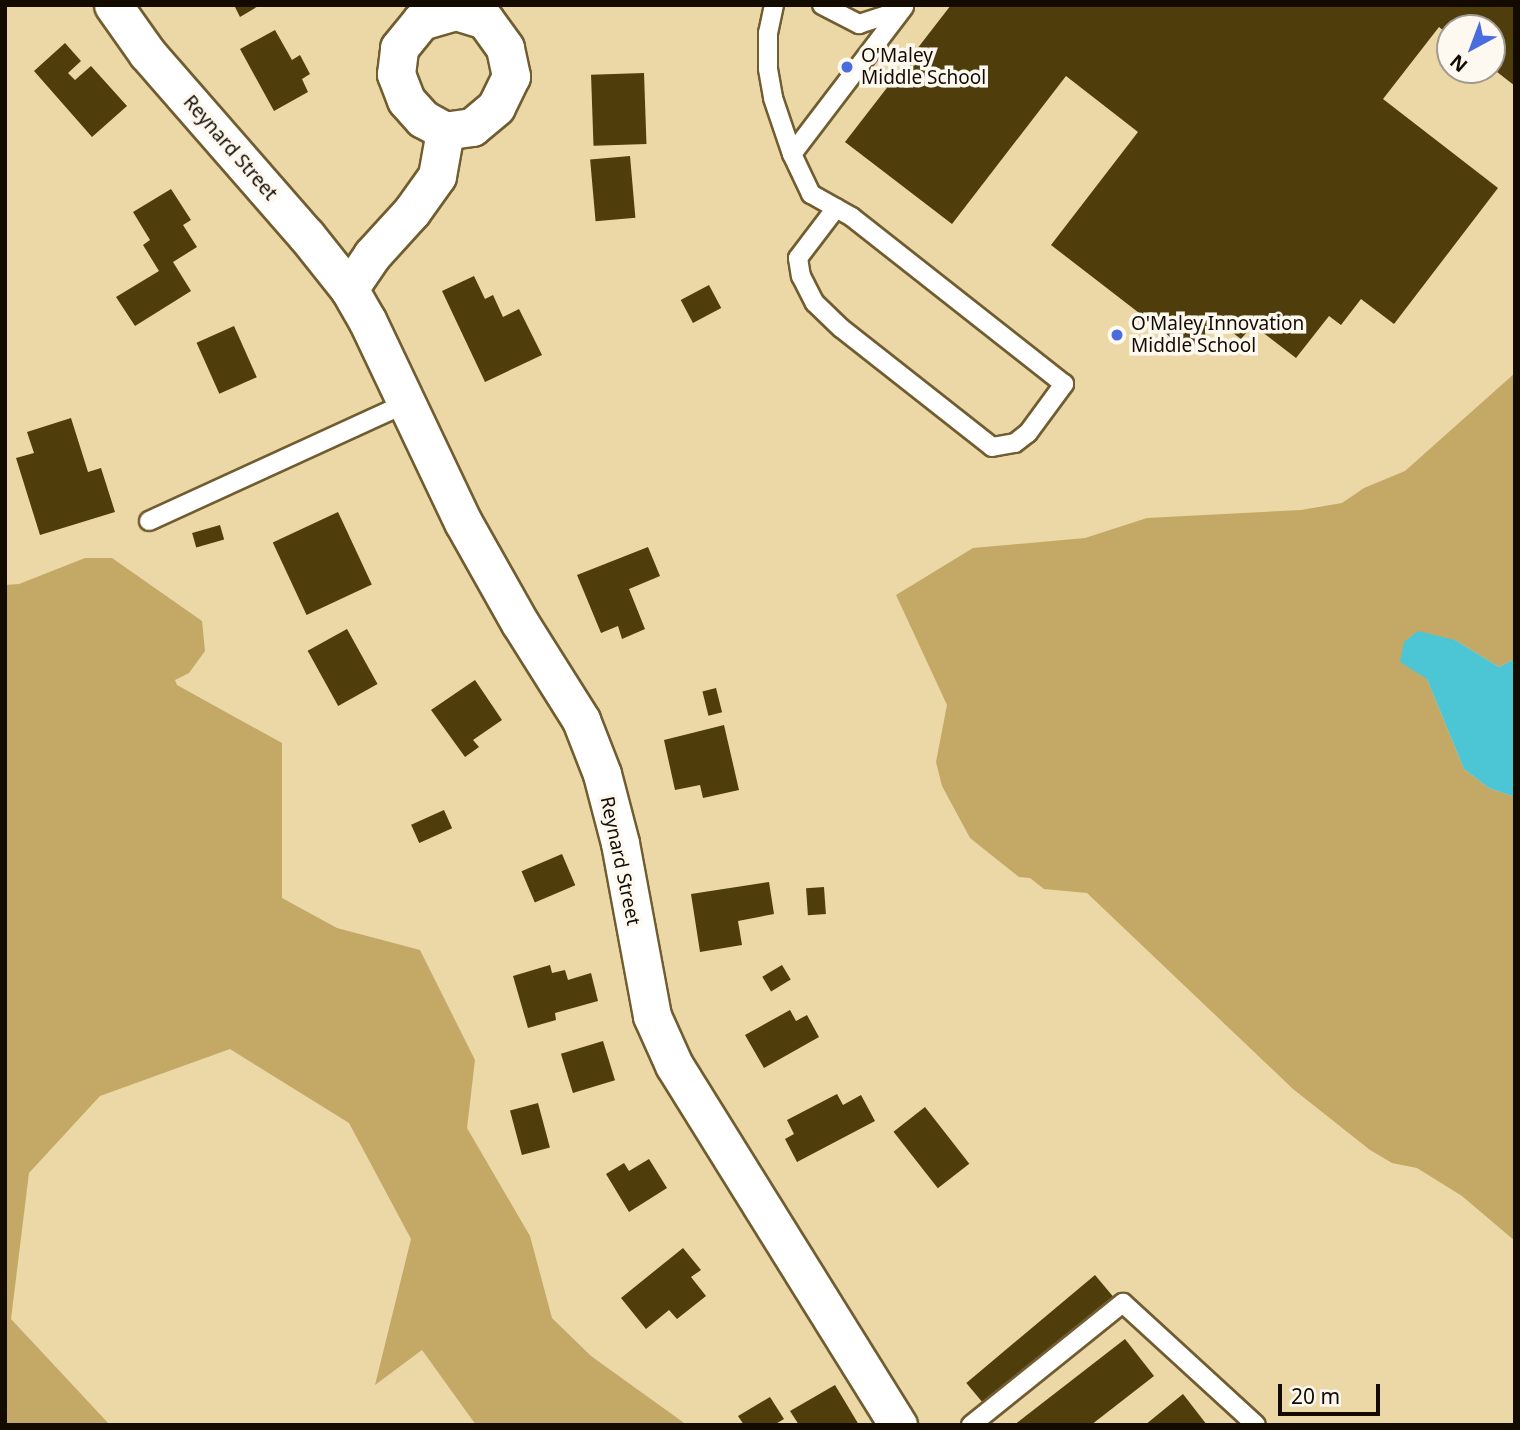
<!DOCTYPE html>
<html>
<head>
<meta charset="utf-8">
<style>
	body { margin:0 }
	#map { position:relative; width:1520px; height:1430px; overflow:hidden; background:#ecd7a6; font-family:"Noto Sans",sans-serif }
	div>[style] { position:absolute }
	.green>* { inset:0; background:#c4a966 }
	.water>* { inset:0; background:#4cc5d5 }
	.building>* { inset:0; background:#4f3d0c; transform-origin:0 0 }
	.roads { filter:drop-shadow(2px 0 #705d30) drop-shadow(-2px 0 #705d30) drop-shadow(0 2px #705d30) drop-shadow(0 -2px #705d30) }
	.service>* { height:18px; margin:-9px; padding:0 9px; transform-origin:9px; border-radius:9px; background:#fff }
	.minor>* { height:37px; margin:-18.5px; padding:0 18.5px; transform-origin:18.5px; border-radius:18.5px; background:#fff }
	.dots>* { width:19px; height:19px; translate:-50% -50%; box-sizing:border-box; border:4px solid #fef9f0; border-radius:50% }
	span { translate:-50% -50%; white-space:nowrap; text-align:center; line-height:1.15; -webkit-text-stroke:7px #fef9f0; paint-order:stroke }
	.poi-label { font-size:19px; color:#130b00 }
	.left { translate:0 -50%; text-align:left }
	.street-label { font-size:19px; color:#130b00 }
	.frame { position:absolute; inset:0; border:7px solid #130b00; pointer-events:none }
	.north { position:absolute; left:1436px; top:14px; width:70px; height:70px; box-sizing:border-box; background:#fef9f0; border:2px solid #a09a90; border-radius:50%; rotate:221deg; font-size:19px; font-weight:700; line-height:28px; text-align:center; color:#130b00 }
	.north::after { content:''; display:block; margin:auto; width:24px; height:32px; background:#496cdf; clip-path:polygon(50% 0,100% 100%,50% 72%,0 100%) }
	.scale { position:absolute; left:1278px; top:1384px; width:102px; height:32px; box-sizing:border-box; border:4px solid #130b00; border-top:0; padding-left:9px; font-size:21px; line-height:24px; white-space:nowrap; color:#130b00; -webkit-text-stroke:5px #fef9f0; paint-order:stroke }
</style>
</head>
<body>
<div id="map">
	<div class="green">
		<i style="clip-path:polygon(1515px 373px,1515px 659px,1499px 667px,1455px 640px,1427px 679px,1464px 769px,1489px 788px,1515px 797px,1515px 1241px,1462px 1196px,1417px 1168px,1392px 1163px,1370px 1150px,1293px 1089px,1087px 893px,1044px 889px,1030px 878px,1019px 877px,970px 838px,942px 786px,936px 762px,947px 705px,896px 595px,973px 548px,1085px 538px,1147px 518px,1301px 510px,1342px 503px,1364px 488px,1405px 471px)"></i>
		<i style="clip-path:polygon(85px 558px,112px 558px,202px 621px,205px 651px,189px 673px,175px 680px,177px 685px,282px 743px,282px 898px,337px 928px,420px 950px,475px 1060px,467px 1128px,530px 1236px,552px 1318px,591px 1356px,687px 1425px,476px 1425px,422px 1350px,375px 1385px,411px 1239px,349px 1123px,230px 1049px,100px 1096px,29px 1173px,11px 1319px,110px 1425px,5px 1425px,5px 585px,19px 584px)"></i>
	</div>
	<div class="water">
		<i style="clip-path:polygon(1418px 631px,1455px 640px,1499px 667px,1515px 659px,1515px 797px,1489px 788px,1464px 769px,1427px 679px,1400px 662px,1404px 642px)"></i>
	</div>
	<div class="building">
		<i style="clip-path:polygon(234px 5px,260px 5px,240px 17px)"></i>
		<i style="clip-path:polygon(951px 5px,1515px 5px,1515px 86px,1492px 68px,1492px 28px,1450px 28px,1450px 36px,1439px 27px,1383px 99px,1498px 188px,1394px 324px,1361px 299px,1341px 325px,1329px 316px,1296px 358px,1253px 325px,1241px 339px,1216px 320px,1191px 353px,1051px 245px,1138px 132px,1066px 76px,952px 224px,845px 142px)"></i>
		<i style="clip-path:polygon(275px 30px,292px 60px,300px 55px,310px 74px,302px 79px,308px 92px,274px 111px,240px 49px)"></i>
		<i style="clip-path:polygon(65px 43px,81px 61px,68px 73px,75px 80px,91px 66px,127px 106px,92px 137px,34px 71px)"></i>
		<i style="left:644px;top:73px;width:71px;height:53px;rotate:88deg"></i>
		<i style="left:630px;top:156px;width:62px;height:40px;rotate:85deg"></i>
		<i style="clip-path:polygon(171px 189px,191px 220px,183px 225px,197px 247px,173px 262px,191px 291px,135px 326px,116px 297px,159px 271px,143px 245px,150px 240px,133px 212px)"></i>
		<i style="clip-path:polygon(474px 276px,485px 299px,493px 295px,503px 317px,519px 309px,542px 355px,485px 382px,442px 291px)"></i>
		<i style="left:709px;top:285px;width:26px;height:32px;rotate:62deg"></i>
		<i style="left:234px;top:326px;width:56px;height:41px;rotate:66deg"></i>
		<i style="clip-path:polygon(71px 418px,88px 472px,101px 468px,115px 512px,40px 535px,16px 458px,34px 453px,27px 432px)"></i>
		<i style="left:338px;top:512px;width:80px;height:72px;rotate:65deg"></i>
		<i style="left:220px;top:525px;width:15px;height:29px;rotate:74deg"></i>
		<i style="clip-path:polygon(648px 547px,660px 576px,629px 589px,645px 629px,622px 639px,618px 626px,601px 633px,577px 575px)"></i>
		<i style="left:347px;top:629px;width:63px;height:45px;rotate:61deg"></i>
		<i style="clip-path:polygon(475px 680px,502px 720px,473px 740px,479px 747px,465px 757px,431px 710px)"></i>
		<i style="left:716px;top:688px;width:25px;height:14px;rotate:76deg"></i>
		<i style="clip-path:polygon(724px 725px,739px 790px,703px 798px,700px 785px,675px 790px,664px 740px)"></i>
		<i style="left:444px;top:810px;width:20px;height:36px;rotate:66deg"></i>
		<i style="left:562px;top:854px;width:34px;height:44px;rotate:67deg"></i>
		<i style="clip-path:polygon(769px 882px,774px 914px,738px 921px,742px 945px,700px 952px,691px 894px)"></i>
		<i style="left:824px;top:887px;width:27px;height:18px;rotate:86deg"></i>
		<i style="clip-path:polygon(550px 965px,552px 973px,565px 970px,568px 980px,591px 973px,598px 1001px,555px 1013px,556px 1020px,528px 1028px,513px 976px)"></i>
		<i style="left:782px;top:965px;width:17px;height:23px;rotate:59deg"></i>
		<i style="clip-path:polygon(790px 1010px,796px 1021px,807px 1015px,819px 1037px,764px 1068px,745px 1035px)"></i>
		<i style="left:603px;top:1041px;width:41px;height:44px;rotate:73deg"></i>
		<i style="clip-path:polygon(837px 1094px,843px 1105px,861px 1095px,875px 1121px,797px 1162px,785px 1139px,794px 1134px,787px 1120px)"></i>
		<i style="left:538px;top:1103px;width:46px;height:29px;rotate:75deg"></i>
		<i style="left:925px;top:1107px;width:72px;height:40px;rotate:52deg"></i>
		<i style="clip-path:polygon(649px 1159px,667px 1188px,629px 1212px,606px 1174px,624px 1163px,629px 1171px)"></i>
		<i style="clip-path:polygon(683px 1248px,701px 1270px,691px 1277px,706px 1296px,677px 1319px,669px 1310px,646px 1329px,621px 1298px)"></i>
		<i style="left:1095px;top:1275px;width:30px;height:168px;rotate:50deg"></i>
		<i style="clip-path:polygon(1125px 1339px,1154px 1376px,1091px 1425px,1014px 1425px)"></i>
		<i style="clip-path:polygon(835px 1385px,859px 1425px,799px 1425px,790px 1411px)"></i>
		<i style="clip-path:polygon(1183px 1394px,1207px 1425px,1145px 1425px)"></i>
		<i style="clip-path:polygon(770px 1397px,784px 1419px,774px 1425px,744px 1425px,738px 1416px)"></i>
	</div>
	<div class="roads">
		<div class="service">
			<i style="left:774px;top:5px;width:29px;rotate:102deg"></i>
			<i style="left:768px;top:33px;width:36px;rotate:90deg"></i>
			<i style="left:768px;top:69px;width:29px;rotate:80deg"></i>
			<i style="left:773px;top:98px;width:59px;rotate:71.3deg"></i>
			<i style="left:822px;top:5px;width:42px;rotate:27.2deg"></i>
			<i style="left:859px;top:24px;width:42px;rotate:-18deg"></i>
			<i style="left:836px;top:208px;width:63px;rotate:127.2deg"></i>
			<i style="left:798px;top:258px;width:18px;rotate:81deg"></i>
			<i style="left:801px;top:276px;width:30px;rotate:63deg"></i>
			<i style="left:815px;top:303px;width:36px;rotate:44deg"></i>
			<i style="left:841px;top:328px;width:192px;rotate:38.2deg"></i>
			<i style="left:992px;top:447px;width:23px;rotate:-10deg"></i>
			<i style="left:1015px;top:443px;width:16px;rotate:-38deg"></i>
			<i style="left:1028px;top:433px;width:61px;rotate:-53.7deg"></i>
			<i style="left:1064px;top:384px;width:270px;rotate:-141.8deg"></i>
			<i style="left:852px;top:217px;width:47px;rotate:-150.7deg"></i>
			<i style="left:811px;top:194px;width:44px;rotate:-115.4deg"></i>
			<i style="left:792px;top:154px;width:185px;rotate:-52.7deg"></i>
			<i style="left:149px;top:521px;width:284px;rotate:-24.6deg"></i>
			<i style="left:971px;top:1425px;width:195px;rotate:-38.8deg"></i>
			<i style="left:1123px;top:1303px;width:180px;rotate:42.5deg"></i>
		</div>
		<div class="minor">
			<i style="left:113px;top:5px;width:59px;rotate:54.7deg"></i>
			<i style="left:147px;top:53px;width:242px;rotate:48.9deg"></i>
			<i style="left:306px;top:235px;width:69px;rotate:51.5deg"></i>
			<i style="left:349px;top:289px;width:36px;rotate:60deg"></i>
			<i style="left:367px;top:320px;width:224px;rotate:64.6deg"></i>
			<i style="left:463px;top:522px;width:116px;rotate:60.6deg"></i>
			<i style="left:520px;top:623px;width:115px;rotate:57.8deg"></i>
			<i style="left:581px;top:720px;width:58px;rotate:68.7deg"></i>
			<i style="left:602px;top:774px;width:71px;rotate:75.4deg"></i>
			<i style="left:620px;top:843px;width:176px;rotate:79.5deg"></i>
			<i style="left:652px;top:1016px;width:54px;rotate:65.8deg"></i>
			<i style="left:674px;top:1065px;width:424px;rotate:58.1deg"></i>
			<i style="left:456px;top:11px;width:30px;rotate:17deg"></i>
			<i style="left:485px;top:20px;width:34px;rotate:54deg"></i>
			<i style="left:505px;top:48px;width:29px;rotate:78deg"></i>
			<i style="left:511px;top:76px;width:34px;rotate:116deg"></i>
			<i style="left:496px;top:107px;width:31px;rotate:140deg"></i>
			<i style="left:472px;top:127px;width:27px;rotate:172deg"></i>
			<i style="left:445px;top:131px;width:25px;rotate:-151deg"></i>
			<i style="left:423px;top:119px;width:25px;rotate:-132deg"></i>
			<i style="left:406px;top:100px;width:28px;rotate:-111deg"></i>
			<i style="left:396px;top:74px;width:26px;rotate:-83deg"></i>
			<i style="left:399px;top:48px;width:35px;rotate:-51deg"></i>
			<i style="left:421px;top:21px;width:36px;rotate:-16deg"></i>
			<i style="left:349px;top:289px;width:41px;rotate:-55.9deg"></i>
			<i style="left:372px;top:255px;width:59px;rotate:-47.7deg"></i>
			<i style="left:412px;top:211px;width:43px;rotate:-54.5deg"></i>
			<i style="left:437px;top:176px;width:46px;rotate:-79.9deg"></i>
		</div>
	</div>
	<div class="dots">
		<i style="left:847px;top:67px;background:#496cdf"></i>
		<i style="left:1117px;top:335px;background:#496cdf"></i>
	</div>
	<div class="poi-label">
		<span class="left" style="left:861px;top:67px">O'Maley<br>Middle School</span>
		<span class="left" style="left:1131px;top:335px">O'Maley Innovation<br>Middle School</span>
	</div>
	<div class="street-label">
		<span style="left:230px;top:148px;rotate:49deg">Reynard Street</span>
		<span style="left:620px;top:861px;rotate:78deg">Reynard Street</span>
	</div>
	<div class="frame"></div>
	<div class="north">N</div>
	<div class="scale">20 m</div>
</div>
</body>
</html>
